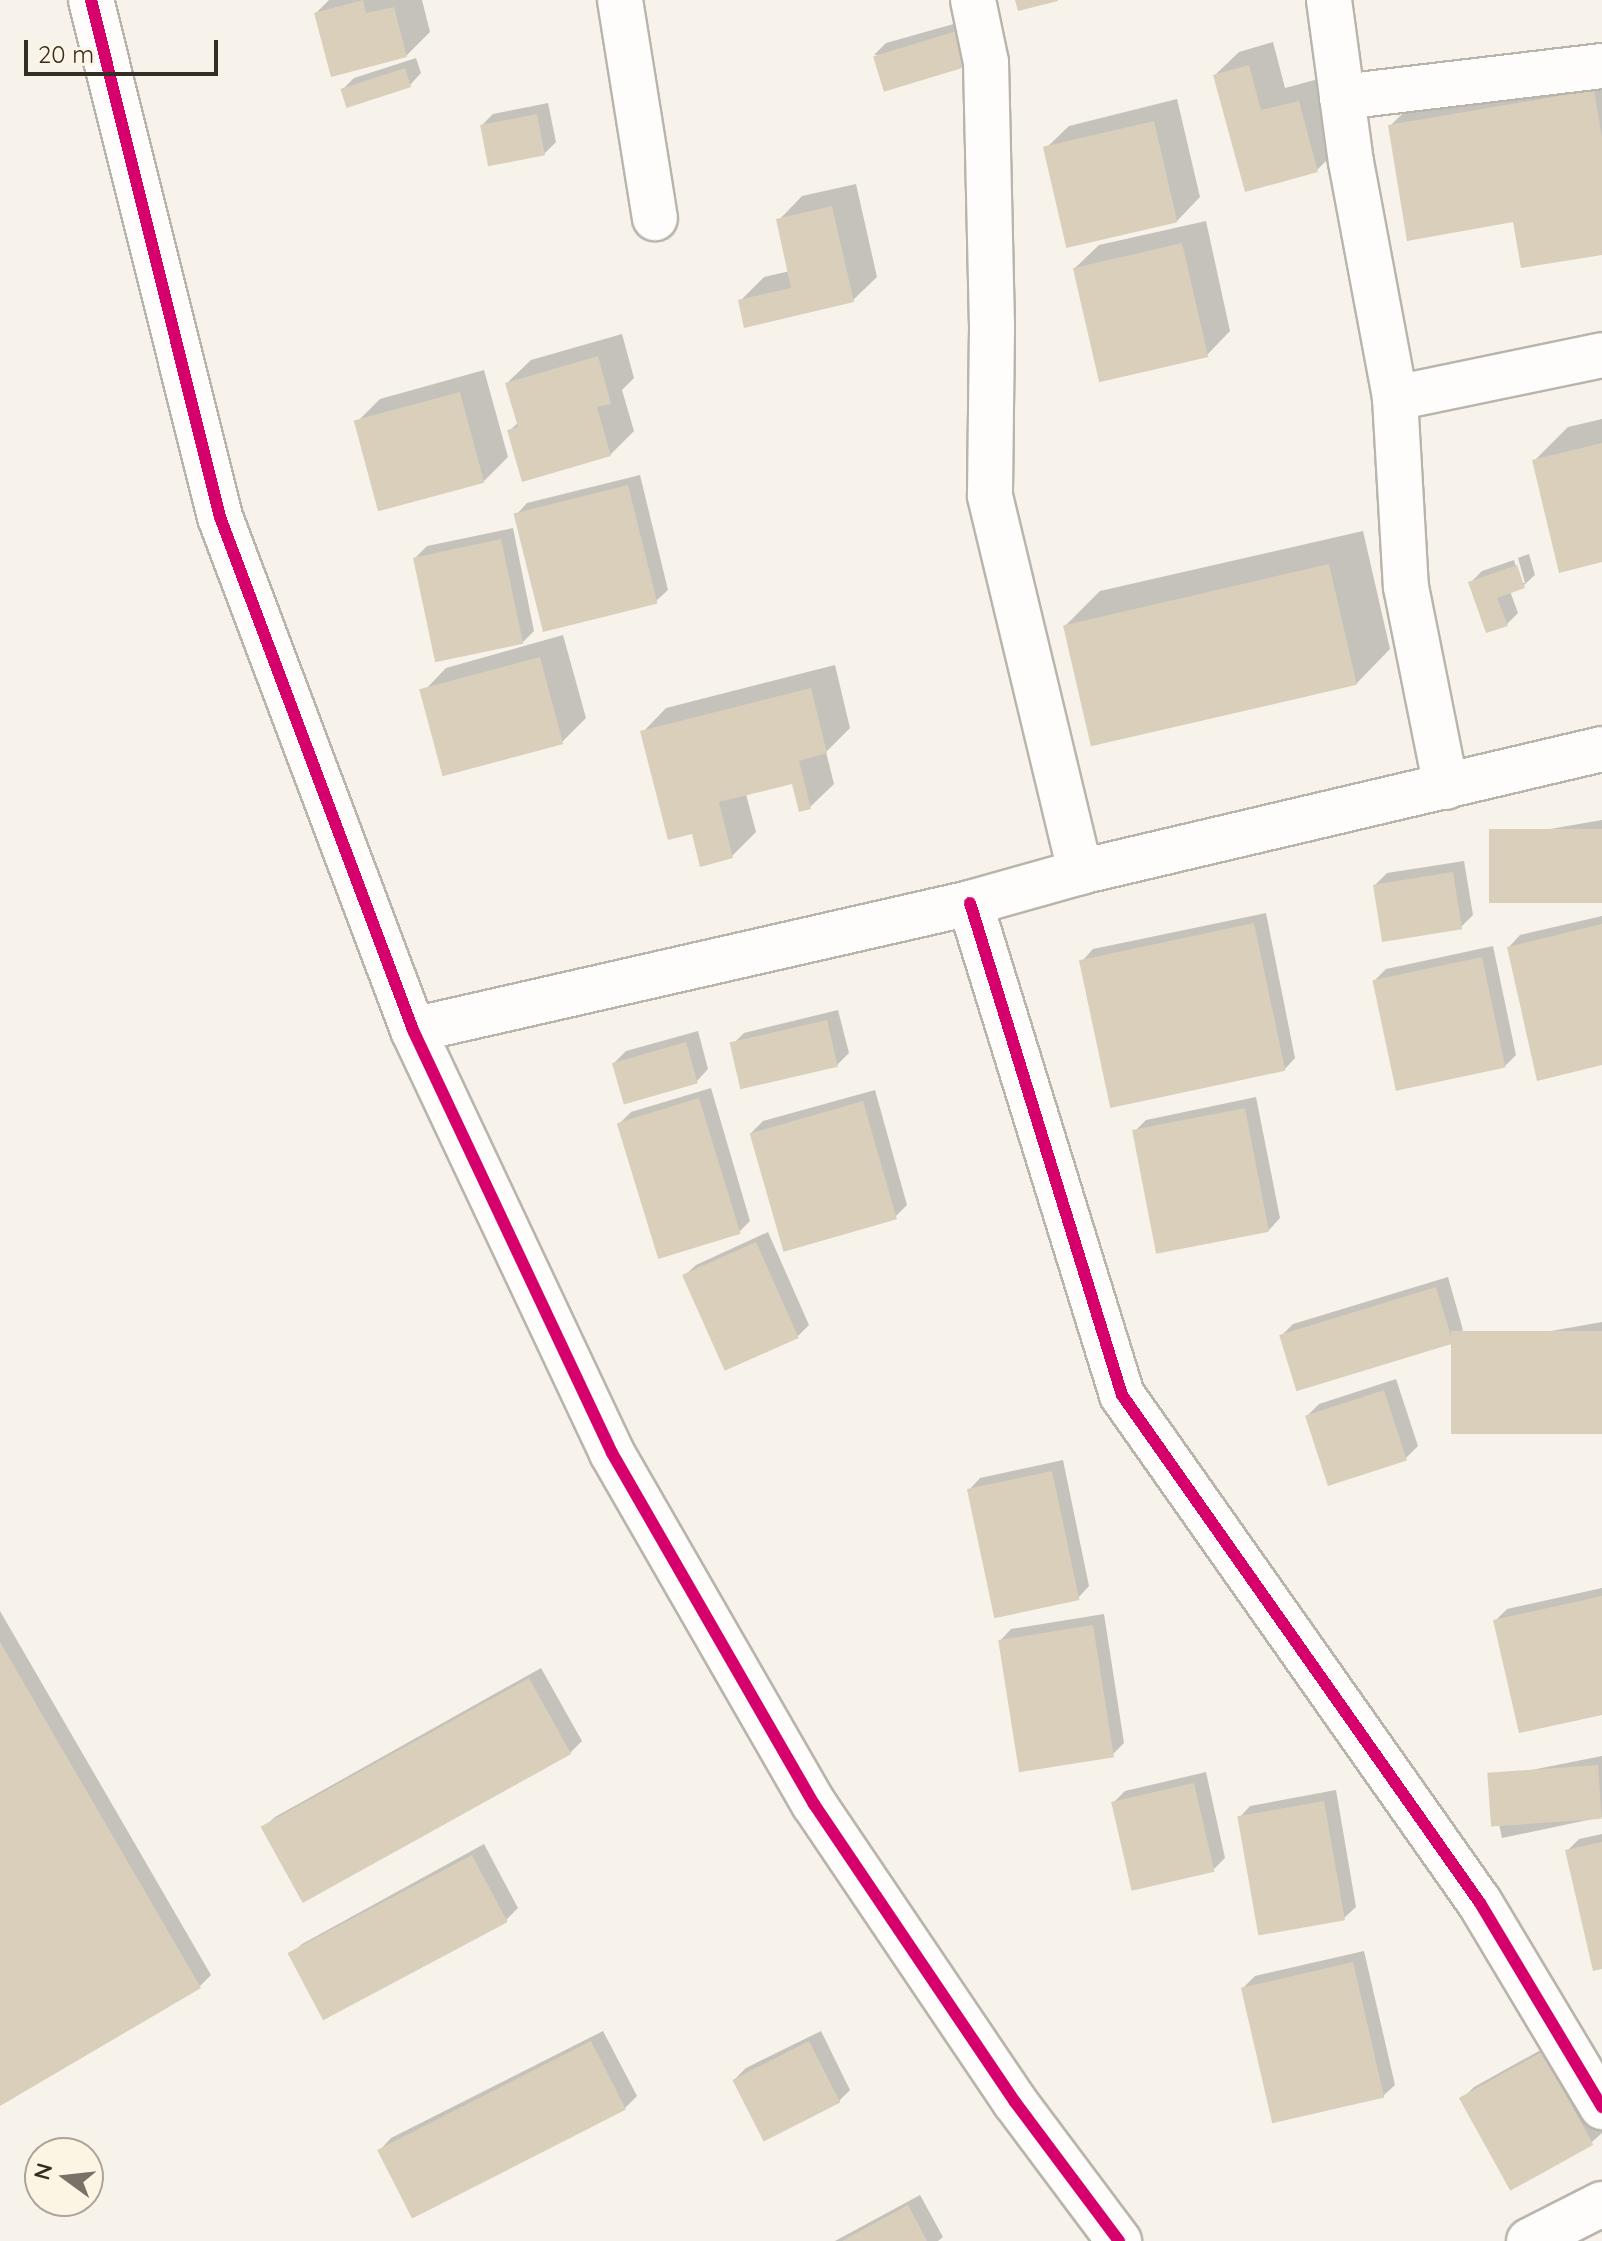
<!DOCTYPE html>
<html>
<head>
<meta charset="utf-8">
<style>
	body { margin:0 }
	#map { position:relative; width:1602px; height:2241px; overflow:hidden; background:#f7f3ea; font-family:Quicksand,sans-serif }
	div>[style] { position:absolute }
	.shadow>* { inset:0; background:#0003 }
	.building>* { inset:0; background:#d9cfbb; transform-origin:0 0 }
	.roads { filter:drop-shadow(2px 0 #b9b5ac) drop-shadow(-2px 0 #b9b5ac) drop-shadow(0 2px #b9b5ac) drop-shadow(0 -2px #b9b5ac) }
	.minor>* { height:44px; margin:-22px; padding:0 22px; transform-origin:22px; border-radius:22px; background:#fefdfc }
	.tertiary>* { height:44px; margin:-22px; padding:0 22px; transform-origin:22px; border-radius:22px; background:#fefdfc }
	.cycleway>* { height:12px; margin:-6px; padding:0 6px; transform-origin:6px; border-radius:6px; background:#d6006c }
	span { translate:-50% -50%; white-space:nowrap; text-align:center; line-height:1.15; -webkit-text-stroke:6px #fdf5e4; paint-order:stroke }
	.north { position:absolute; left:24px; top:2137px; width:80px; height:80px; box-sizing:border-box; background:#fdf5e4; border:2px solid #aca597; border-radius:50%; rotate:285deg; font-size:22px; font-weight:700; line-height:32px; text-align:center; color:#332d23 }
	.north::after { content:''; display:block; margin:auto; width:28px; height:36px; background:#787269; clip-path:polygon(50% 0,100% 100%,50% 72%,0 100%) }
	.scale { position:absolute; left:24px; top:40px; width:194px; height:36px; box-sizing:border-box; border:4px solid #332d23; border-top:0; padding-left:10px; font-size:24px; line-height:28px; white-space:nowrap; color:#332d23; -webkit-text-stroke:6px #fdf5e4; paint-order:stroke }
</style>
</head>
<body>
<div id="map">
	<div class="shadow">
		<i style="clip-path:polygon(329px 0,422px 0,430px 32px,406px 56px,316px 13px)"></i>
		<i style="clip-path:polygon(975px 18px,985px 51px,874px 55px,886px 43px)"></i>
		<i style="clip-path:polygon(1273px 42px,1285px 88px,1322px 78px,1341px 146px,1317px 170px,1246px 190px,1215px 75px,1239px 52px)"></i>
		<i style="clip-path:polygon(416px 58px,421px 73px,410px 85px,342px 90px,354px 78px)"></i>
		<i style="clip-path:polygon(1602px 62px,1602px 253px,1515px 220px,1390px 126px,1424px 92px)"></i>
		<i style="clip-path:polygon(1177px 99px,1200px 197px,1177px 221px,1045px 149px,1069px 126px)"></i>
		<i style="clip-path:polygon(548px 103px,556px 142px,544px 154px,482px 125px,493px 114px)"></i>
		<i style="clip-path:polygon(856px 184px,877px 277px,853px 300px,740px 301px,764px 277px,790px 271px,779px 220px,802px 196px)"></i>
		<i style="clip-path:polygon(1206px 221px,1230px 331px,1207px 355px,1075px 268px,1099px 245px)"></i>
		<i style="clip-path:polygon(622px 334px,634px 378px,622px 390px,634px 431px,610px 455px,509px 431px,519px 422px,507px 383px,531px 360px)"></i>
		<i style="clip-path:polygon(484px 370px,508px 457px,484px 481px,356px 423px,380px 399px)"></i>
		<i style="clip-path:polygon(1602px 419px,1602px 560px,1534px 461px,1568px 427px)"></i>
		<i style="clip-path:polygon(640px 475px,668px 590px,656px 601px,516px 515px,527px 503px)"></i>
		<i style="clip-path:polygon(513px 528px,534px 631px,522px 643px,415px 558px,427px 546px)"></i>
		<i style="clip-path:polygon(1363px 531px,1390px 649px,1356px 684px,1066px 625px,1100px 591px)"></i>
		<i style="clip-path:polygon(1529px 554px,1535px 575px,1523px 586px,1510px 591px,1518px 613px,1507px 624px,1470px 583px,1482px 571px,1514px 560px,1521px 583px,1525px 583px,1518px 558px)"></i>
		<i style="clip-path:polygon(563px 635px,586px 718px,562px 742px,423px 692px,446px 668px)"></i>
		<i style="clip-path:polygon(835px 665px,850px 728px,826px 752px,834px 784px,810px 807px,794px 782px,746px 794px,756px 832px,732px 856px,693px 832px,643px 732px,666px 708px)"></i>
		<i style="clip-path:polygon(1602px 820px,1602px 901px,1493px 849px,1504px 837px)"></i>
		<i style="clip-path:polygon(1464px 861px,1473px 915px,1461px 927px,1375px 885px,1387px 873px)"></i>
		<i style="clip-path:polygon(1266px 913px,1295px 1058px,1284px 1070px,1082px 961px,1093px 949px)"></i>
		<i style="clip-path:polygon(1602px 916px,1602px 1063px,1509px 947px,1520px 935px)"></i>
		<i style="clip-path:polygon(1493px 946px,1516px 1055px,1504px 1067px,1374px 981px,1386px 969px)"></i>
		<i style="clip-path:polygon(838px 1010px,849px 1053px,837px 1065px,732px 1045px,744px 1033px)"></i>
		<i style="clip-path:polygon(698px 1031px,708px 1069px,697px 1081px,614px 1063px,626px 1051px)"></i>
		<i style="clip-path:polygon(711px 1088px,750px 1221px,739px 1232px,619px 1124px,631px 1112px)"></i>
		<i style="clip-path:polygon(875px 1090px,907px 1205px,895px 1217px,783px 1248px,751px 1133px,763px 1121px)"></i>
		<i style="clip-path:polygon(1256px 1097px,1280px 1218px,1269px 1230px,1134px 1132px,1146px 1120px)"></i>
		<i style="clip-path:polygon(768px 1232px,809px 1325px,797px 1337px,684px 1276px,696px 1265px)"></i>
		<i style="clip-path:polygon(1448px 1277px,1463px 1330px,1452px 1341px,1281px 1336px,1293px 1324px)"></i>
		<i style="clip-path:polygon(1602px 1322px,1602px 1432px,1456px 1357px,1467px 1346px)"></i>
		<i style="clip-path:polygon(1396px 1379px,1418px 1446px,1406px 1458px,1308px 1415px,1319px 1404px)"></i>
		<i style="clip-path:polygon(1063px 1460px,1089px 1586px,1078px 1598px,969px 1490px,980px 1478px)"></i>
		<i style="clip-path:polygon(1602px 1588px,1602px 1713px,1495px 1621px,1507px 1609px)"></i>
		<i style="clip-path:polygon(0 1611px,211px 1975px,200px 1986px,0 2104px)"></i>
		<i style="clip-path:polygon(1104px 1614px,1124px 1743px,1112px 1755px,1000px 1641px,1011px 1629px)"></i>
		<i style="clip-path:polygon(541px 1668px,582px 1741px,570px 1753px,263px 1828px,275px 1817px)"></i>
		<i style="clip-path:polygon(1602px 1756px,1602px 1817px,1502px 1838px,1491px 1788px,1502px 1776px)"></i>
		<i style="clip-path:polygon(1206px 1772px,1225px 1858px,1213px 1870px,1113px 1803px,1125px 1791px)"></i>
		<i style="clip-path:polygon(1336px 1790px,1356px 1907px,1344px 1918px,1239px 1818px,1250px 1806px)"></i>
		<i style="clip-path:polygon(1602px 1834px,1602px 1967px,1567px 1851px,1579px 1839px)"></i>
		<i style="clip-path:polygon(484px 1844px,518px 1908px,506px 1920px,324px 2018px,290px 1955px,302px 1944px)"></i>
		<i style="clip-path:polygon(1364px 1951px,1395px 2085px,1383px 2096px,1243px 1988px,1255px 1976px)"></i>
		<i style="clip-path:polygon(603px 2031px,637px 2096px,625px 2108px,414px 2216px,380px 2150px,391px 2138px)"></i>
		<i style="clip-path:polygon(821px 2031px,850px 2090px,839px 2101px,734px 2080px,746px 2068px)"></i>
		<i style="clip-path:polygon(1555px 2042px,1602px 2127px,1602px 2133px,1592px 2142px,1462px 2099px,1474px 2087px)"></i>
		<i style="clip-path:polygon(920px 2195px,943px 2237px,938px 2241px,835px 2241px)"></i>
	</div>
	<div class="building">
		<i style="clip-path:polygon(363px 0,366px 13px,394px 7px,407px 57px,331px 77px,314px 13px)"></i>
		<i style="clip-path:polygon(1015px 0,1058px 0,1058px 1px,1018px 11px)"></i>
		<i style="left:963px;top:29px;width:37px;height:94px;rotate:73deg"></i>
		<i style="clip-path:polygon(1249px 65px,1261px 110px,1299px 101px,1318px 172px,1245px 192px,1213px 75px)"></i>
		<i style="left:405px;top:68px;width:20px;height:68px;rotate:72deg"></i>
		<i style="clip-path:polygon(1594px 90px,1602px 137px,1602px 255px,1521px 268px,1513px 222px,1407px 241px,1388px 125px)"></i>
		<i style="left:537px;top:114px;width:42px;height:58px;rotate:79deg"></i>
		<i style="left:1154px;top:121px;width:104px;height:114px;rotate:77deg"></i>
		<i style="clip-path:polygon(832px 206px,854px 302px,744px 328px,738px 300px,791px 288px,776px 219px)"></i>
		<i style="left:1182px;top:243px;width:117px;height:112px;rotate:77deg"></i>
		<i style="clip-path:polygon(598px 356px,611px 404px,597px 407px,611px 456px,522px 482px,507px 430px,518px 427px,505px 383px)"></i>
		<i style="left:460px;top:392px;width:94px;height:110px;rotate:75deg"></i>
		<i style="clip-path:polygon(1602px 443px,1602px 562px,1559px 573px,1532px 460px)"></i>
		<i style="left:628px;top:485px;width:122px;height:118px;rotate:76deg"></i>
		<i style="left:501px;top:539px;width:107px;height:90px;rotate:78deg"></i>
		<i style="left:1329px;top:564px;width:124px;height:273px;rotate:77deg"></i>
		<i style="clip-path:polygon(1517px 565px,1525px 588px,1497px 598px,1508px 626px,1486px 633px,1468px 582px)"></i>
		<i style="left:540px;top:657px;width:90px;height:125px;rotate:75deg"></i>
		<i style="clip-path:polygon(811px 688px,827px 753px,799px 761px,811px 809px,799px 812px,792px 784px,719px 802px,733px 858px,700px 867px,692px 834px,668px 840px,640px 731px)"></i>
		<i style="left:1602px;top:829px;width:74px;height:113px;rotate:90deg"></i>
		<i style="left:1453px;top:872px;width:58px;height:81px;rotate:81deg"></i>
		<i style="left:1254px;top:923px;width:151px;height:179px;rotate:78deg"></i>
		<i style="clip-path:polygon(1602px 924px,1602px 1065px,1537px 1081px,1507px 947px)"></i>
		<i style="left:1482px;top:957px;width:113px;height:112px;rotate:78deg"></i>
		<i style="left:827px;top:1020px;width:48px;height:100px;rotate:77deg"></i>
		<i style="left:686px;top:1042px;width:43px;height:77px;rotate:74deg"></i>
		<i style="left:699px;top:1098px;width:142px;height:86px;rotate:73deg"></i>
		<i style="left:863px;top:1101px;width:123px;height:118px;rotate:74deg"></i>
		<i style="left:1245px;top:1108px;width:126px;height:115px;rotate:79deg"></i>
		<i style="left:756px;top:1242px;width:105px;height:81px;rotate:66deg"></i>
		<i style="left:1436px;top:1287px;width:59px;height:164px;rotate:73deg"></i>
		<i style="left:1602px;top:1331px;width:103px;height:151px;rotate:90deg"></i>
		<i style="left:1384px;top:1390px;width:74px;height:83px;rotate:72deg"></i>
		<i style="left:1052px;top:1471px;width:132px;height:87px;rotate:78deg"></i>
		<i style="clip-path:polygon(1602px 1596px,1602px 1715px,1519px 1733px,1493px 1620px)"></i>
		<i style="left:1093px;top:1625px;width:134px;height:96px;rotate:81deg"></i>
		<i style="clip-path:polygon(0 1642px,201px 1988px,0 2106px)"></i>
		<i style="left:529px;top:1678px;width:87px;height:307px;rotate:61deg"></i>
		<i style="left:1598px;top:1765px;width:54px;height:111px;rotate:86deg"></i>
		<i style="left:1194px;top:1783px;width:91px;height:85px;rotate:77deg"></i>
		<i style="left:1324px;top:1801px;width:121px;height:88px;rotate:80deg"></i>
		<i style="clip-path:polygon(1602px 1842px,1602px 1969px,1593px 1971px,1565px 1850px)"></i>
		<i style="left:472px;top:1855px;width:76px;height:209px;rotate:62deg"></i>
		<i style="left:1353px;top:1962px;width:139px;height:115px;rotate:77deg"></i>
		<i style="left:591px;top:2041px;width:77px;height:240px;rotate:63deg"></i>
		<i style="left:809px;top:2041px;width:69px;height:86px;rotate:63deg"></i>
		<i style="left:1542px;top:2052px;width:106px;height:95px;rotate:61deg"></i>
		<i style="clip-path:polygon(908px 2205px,927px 2241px,842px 2241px)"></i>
	</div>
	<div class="roads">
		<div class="minor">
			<i style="left:620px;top:0;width:221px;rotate:80.9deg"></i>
			<i style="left:973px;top:0;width:63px;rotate:78.2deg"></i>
			<i style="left:986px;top:62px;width:266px;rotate:88.7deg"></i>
			<i style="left:992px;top:328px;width:168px;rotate:90.7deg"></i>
			<i style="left:990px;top:496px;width:387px;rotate:76.5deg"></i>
			<i style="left:1329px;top:0;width:163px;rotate:82.3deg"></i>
			<i style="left:1351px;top:162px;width:240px;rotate:79.4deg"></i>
			<i style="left:1395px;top:398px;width:189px;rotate:86.7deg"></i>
			<i style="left:1406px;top:587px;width:204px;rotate:78.7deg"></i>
			<i style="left:1342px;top:97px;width:262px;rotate:-6.8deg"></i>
			<i style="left:1395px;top:398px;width:211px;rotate:-11.7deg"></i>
			<i style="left:970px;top:903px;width:515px;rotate:72.83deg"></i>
			<i style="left:1122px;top:1395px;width:621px;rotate:54.83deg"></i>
			<i style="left:1480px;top:1903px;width:238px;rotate:59.1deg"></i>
			<i style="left:413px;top:1030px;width:571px;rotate:-12.84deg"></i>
			<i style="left:970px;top:903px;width:114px;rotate:-15.7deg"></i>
			<i style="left:1080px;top:872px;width:536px;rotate:-13.26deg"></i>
			<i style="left:1529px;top:2241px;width:82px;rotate:-26.9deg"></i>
		</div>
		<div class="tertiary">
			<i style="left:91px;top:0;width:533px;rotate:75.99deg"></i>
			<i style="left:220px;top:517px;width:548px;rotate:69.38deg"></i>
			<i style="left:413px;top:1030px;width:467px;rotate:64.8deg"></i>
			<i style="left:612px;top:1453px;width:405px;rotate:60.1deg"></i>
			<i style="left:814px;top:1804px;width:359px;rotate:56deg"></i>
			<i style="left:1015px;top:2102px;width:174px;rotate:53.2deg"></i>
		</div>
	</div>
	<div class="cycleway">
		<i style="left:91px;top:0;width:533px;rotate:75.99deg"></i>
		<i style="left:220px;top:517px;width:548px;rotate:69.38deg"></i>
		<i style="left:413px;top:1030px;width:467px;rotate:64.8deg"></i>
		<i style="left:612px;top:1453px;width:405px;rotate:60.1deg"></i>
		<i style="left:814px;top:1804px;width:359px;rotate:56deg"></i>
		<i style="left:1015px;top:2102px;width:174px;rotate:53.2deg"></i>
		<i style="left:970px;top:903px;width:515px;rotate:72.83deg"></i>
		<i style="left:1122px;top:1395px;width:621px;rotate:54.83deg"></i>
		<i style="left:1480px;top:1903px;width:238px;rotate:59.1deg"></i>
	</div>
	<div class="north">N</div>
	<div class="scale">20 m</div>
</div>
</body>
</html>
